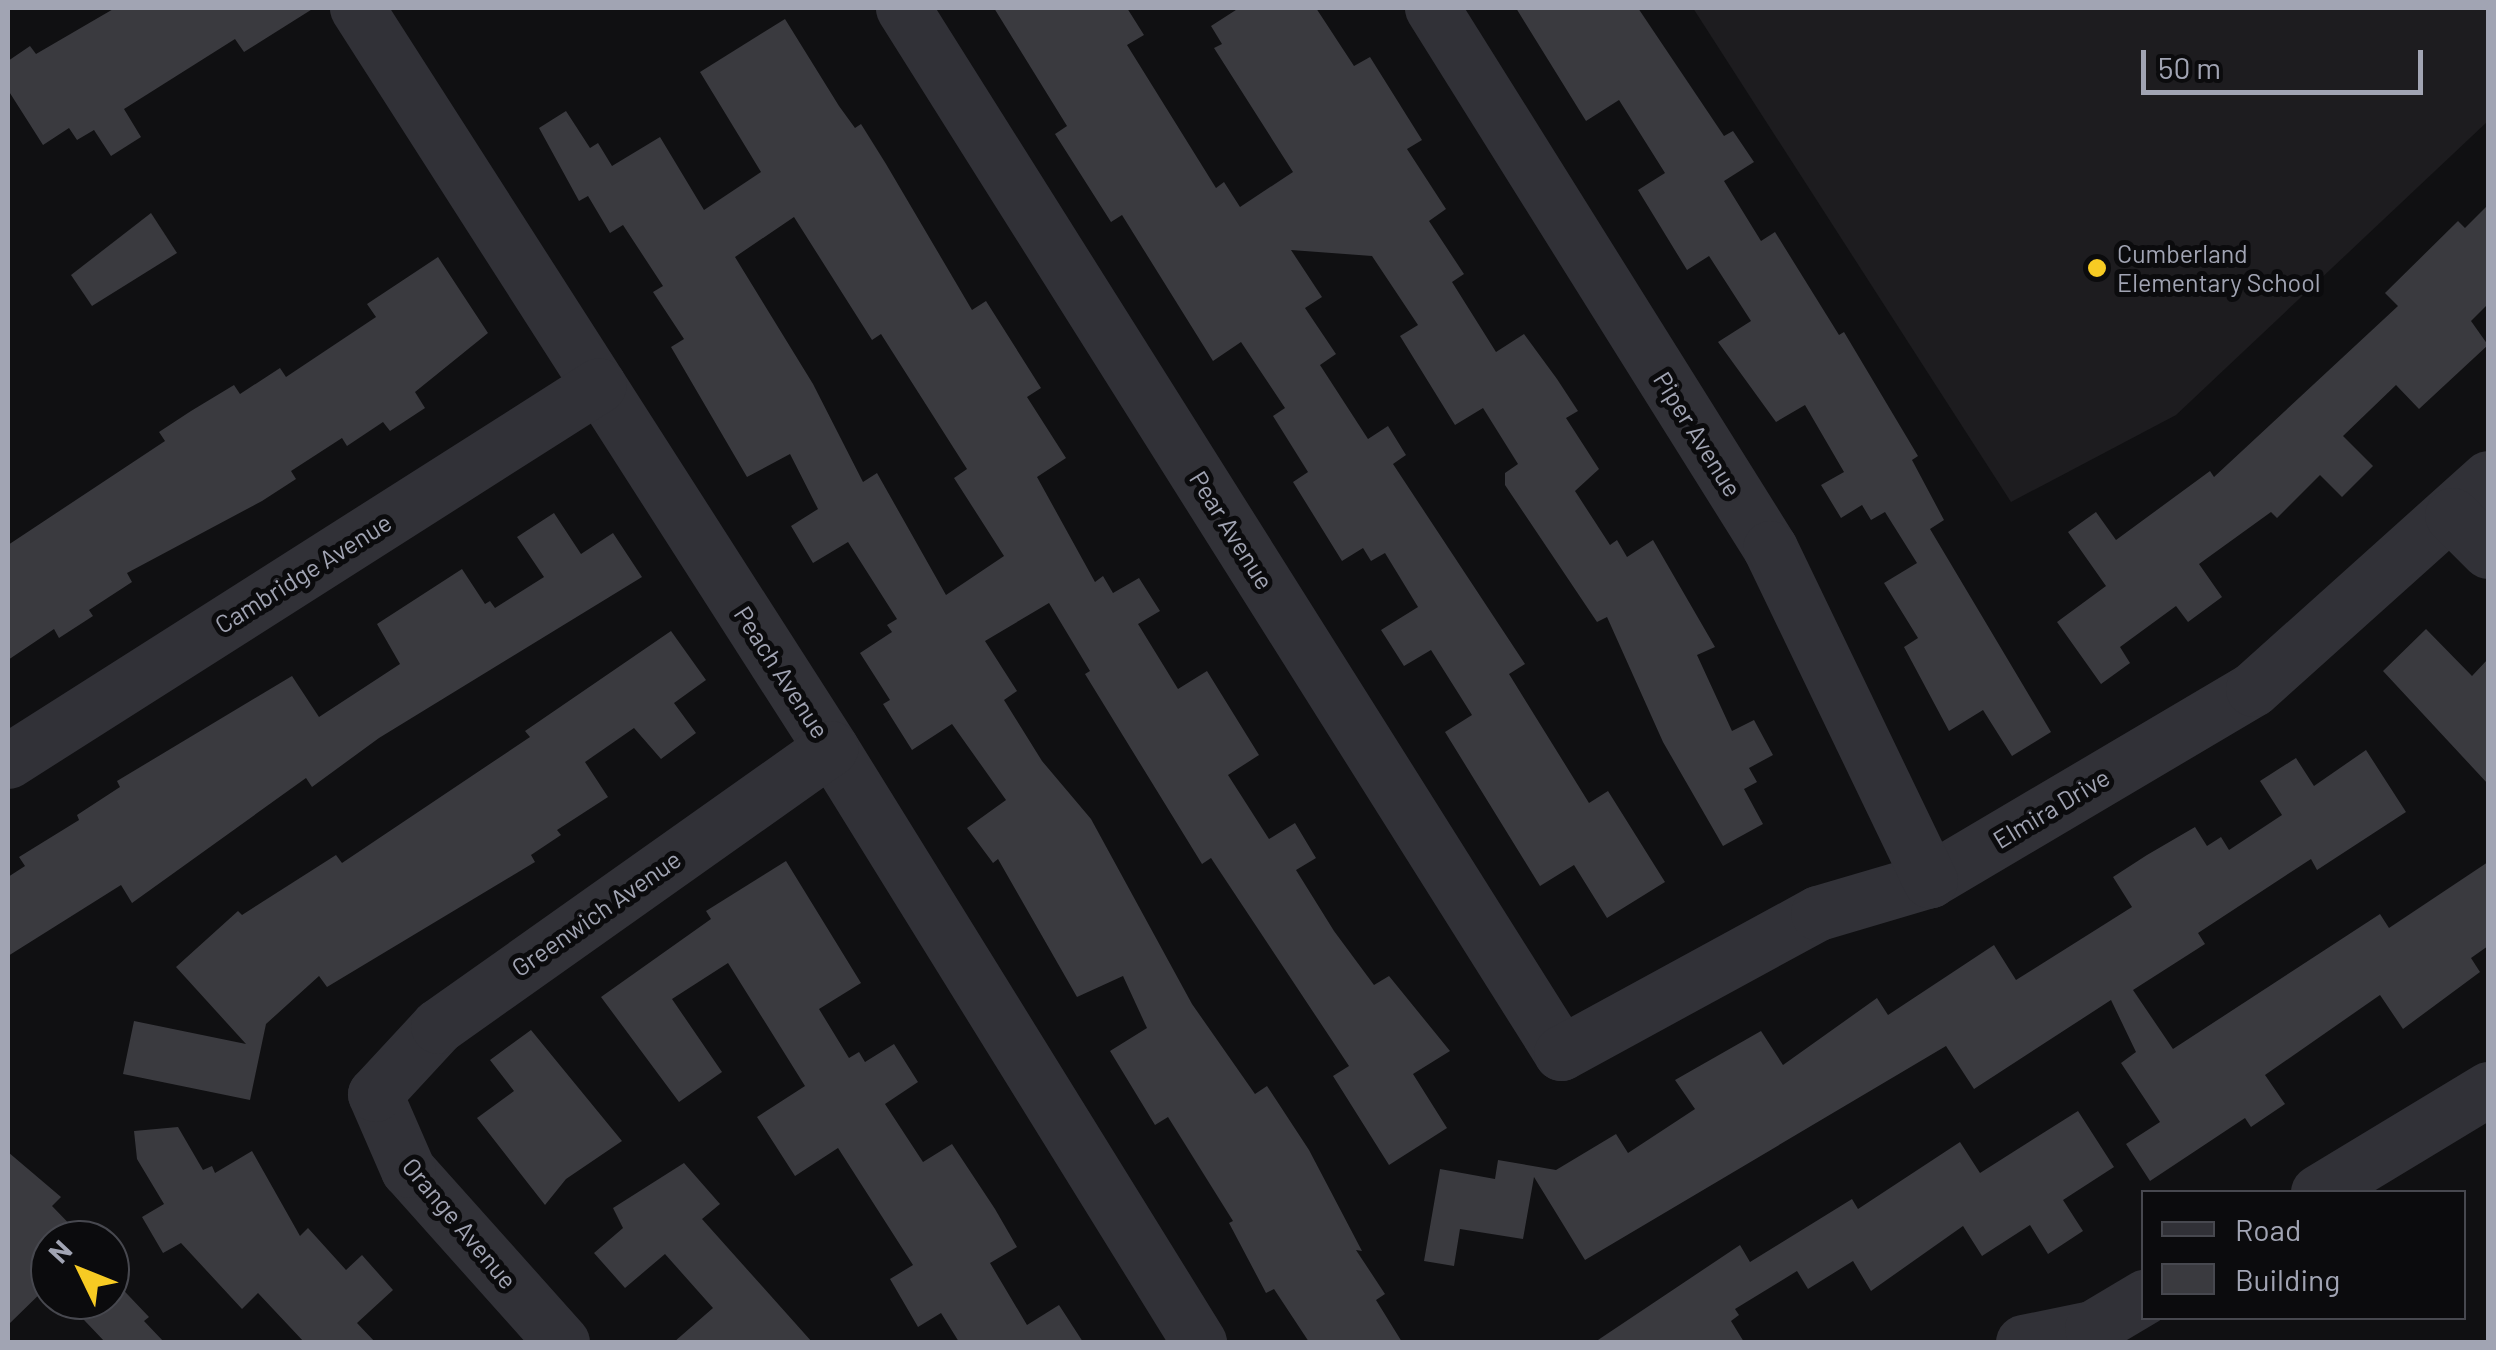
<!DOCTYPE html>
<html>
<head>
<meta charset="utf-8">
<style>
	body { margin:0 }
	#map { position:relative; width:2496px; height:1350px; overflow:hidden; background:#101012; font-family:Barlow,sans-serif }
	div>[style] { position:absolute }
	.built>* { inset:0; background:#1d1c1f }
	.building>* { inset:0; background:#3a3a3f }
	.minor>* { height:55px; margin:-27.5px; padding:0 27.5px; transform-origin:27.5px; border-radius:27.5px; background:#313137 }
	.dots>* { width:28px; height:28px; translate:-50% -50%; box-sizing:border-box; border:5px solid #0b0b0d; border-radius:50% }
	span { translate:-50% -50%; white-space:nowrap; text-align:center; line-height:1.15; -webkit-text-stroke:10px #0b0b0d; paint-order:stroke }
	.poi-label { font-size:25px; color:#a1a4b3 }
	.left { translate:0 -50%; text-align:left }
	.street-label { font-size:25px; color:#a1a4b3 }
	.frame { position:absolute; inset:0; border:10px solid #a1a4b3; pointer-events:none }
	.legend { position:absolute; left:2141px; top:1190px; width:325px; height:130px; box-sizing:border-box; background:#0b0b0d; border:2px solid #47484f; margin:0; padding:12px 18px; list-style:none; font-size:30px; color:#a1a4b3 }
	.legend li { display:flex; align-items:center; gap:20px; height:50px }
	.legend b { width:50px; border:2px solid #47484f }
	.north { position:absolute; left:30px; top:1220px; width:100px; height:100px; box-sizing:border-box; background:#0b0b0d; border:2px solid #47484f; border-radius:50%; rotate:313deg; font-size:28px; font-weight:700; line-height:40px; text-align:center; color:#a1a4b3 }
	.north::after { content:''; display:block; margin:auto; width:35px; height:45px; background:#f7cb23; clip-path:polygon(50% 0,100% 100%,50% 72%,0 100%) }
	.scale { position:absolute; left:2141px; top:50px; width:282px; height:45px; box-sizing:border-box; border:5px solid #a1a4b3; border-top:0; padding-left:12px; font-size:30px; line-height:35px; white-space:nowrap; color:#a1a4b3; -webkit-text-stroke:8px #0b0b0d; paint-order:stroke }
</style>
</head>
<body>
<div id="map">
	<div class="built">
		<i style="clip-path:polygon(1693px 8px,2488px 8px,2488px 121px,2176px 415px,2011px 502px)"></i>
	</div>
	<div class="building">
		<i style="clip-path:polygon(115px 8px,314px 8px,244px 52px,235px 39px,124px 109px,141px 137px,111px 156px,94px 130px,77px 140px,69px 128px,43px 145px,8px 90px,8px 61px,30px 46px,36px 54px)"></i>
		<i style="clip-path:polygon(994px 8px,1127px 8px,1144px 35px,1127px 45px,1216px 188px,1224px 182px,1240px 207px,1293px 172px,1214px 48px,1222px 44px,1211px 26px,1239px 8px,1316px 8px,1354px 66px,1370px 57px,1422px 140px,1407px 149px,1446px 209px,1429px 221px,1464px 274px,1452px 282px,1496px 352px,1524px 334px,1557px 379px,1578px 411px,1566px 418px,1599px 469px,1575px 491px,1610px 545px,1617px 540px,1627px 557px,1653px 540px,1715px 647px,1697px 655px,1732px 731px,1754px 720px,1773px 755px,1749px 768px,1757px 782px,1744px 789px,1763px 824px,1723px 846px,1663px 742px,1607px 617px,1597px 622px,1505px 485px,1505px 473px,1518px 464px,1483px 408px,1455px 425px,1400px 336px,1418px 325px,1372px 256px,1291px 250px,1322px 297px,1305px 308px,1336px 354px,1320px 365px,1368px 439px,1388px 426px,1406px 455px,1393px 464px,1525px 664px,1509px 674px,1589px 803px,1608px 791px,1665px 882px,1607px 918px,1574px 865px,1540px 886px,1445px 732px,1472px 715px,1431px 650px,1404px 666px,1381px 630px,1418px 607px,1385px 553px,1371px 561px,1363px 548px,1342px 561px,1293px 482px,1308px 472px,1273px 416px,1285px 408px,1241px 342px,1213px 361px,1122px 215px,1111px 222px,1055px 134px,1067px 126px)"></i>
		<i style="clip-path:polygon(1516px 8px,1638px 8px,1724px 136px,1733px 131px,1754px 162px,1724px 181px,1761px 241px,1775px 232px,1839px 335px,1844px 332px,1918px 456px,1912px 460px,1944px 520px,1930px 529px,2051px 732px,2012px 756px,1983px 710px,1949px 731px,1904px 647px,1918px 638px,1884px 583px,1917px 563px,1885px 512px,1871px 520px,1862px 505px,1841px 518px,1821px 485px,1844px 472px,1805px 405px,1776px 422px,1718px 342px,1751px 321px,1709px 256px,1687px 270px,1638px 190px,1665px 173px,1619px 100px,1586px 121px)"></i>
		<i style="clip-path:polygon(evenodd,785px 19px,839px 106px,855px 128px,861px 124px,886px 164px,972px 310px,986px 301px,1041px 388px,1027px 397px,1066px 458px,1037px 477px,1095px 582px,1103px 576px,1113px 593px,1139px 578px,1160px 611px,1138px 624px,1178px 689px,1207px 671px,1259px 755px,1228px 775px,1269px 839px,1295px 823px,1316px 858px,1296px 870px,1334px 931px,1374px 985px,1389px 976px,1450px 1051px,1413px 1074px,1447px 1128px,1389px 1165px,1333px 1076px,1349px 1066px,1211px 858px,1202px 864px,1085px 674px,1090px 671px,1049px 603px,985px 641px,1017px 691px,1004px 700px,1042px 761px,1091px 819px,1192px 1004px,1255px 1094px,1267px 1086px,1309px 1150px,1362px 1251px,1356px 1250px,1385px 1294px,1376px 1300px,1402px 1342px,1309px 1342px,1274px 1289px,1266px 1293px,1229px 1223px,1233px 1221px,1168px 1117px,1155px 1125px,1110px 1051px,1147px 1028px,1123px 976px,1077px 997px,998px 859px,993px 863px,967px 828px,1006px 800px,952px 724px,912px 750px,883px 704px,890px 700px,860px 653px,892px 632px,887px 625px,897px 619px,848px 542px,813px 563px,791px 526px,818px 509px,790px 454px,747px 477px,671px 347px,684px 339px,653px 292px,663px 286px,623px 225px,610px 233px,588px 196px,579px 201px,539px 128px,566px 111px,590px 148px,598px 143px,612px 166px,660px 137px,704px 210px,761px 172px,700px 72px,785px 19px,794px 217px,872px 340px,881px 334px,967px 469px,954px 478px,1004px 556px,946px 595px,877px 473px,863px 482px,813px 384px,735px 257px,794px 217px)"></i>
		<i style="clip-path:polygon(2488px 205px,2488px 304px,2471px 321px,2488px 345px,2419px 409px,2396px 385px,2343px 436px,2373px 466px,2342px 497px,2320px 475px,2277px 518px,2271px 512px,2199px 564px,2222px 597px,2188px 622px,2176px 606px,2120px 647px,2130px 663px,2101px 684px,2057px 622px,2106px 586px,2068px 532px,2096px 512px,2116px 540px,2210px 471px,2214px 477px,2398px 306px,2385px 293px,2458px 221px,2465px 228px)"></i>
		<i style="clip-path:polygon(151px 213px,177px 253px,92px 306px,71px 275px)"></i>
		<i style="clip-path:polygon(438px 257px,488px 333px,415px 392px,425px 408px,390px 431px,383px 422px,347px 446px,342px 438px,291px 471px,296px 479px,262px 501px,127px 573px,132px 582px,89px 610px,93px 616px,59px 638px,54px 629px,8px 660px,8px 545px,165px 441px,159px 432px,191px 411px,234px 385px,240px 394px,280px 368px,286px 377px,376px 317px,367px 304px)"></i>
		<i style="clip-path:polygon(554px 513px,581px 554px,613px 533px,642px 577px,379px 738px,312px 787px,306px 778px,132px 903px,121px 885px,8px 956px,8px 877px,25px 866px,19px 857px,79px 820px,77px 815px,120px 787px,117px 781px,292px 676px,319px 717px,400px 664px,377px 624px,462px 569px,485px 604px,490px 601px,495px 608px,544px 577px,517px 537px)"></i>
		<i style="clip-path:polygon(2426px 629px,2472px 676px,2488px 659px,2488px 784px,2383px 671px)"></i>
		<i style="clip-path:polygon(671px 631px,706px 680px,674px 703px,696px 733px,661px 759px,634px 728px,585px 762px,608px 797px,557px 830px,561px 835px,531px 855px,535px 862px,327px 987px,319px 976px,266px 1024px,250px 1100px,123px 1074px,134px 1021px,246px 1044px,176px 967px,238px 911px,242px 915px,336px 855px,342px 863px,530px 737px,525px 731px)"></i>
		<i style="clip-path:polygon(2366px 750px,2406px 812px,2317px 870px,2311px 859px,2198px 933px,2205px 944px,2133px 990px,2173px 1049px,2380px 914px,2389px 928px,2488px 862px,2488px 946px,2471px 958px,2480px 972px,2403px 1029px,2380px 995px,2265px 1075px,2285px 1104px,2251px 1127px,2245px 1118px,2150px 1181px,2126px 1144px,2160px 1122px,2121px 1063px,2136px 1052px,2111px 1000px,1974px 1089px,1946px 1046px,1585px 1260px,1534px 1177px,1523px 1239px,1460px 1229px,1454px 1266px,1424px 1261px,1440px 1169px,1495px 1179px,1498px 1160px,1556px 1170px,1616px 1134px,1628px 1153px,1695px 1109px,1675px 1080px,1761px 1031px,1783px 1065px,1877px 998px,1888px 1015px,1994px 945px,2016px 980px,2132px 907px,2113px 877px,2147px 855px,2195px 827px,2207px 846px,2221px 837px,2229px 850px,2282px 815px,2260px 781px,2296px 758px,2314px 786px)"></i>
		<i style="clip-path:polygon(786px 861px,861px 983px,819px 1009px,849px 1058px,859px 1052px,865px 1062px,894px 1044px,918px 1082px,885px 1104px,923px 1162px,952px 1144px,995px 1209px,1017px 1247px,990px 1263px,1027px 1325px,1059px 1305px,1083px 1342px,959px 1342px,941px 1313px,918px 1327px,890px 1279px,913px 1265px,838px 1148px,795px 1176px,757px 1117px,805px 1086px,728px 963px,672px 999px,722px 1072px,679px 1102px,601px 997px,711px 919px,706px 911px)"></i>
		<i style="clip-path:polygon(531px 1030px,622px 1141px,566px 1179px,545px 1205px,477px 1118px,514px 1091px,490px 1060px)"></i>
		<i style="clip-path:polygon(2078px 1111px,2114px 1167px,2063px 1200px,2083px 1231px,2048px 1254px,2030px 1225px,1982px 1256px,1963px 1226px,1871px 1291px,1853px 1261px,1808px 1289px,1797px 1271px,1735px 1309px,1739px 1315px,1731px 1321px,1744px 1342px,1595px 1342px,1740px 1245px,1750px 1262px,1852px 1199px,1858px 1209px,1960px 1142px,1980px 1173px)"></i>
		<i style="clip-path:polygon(178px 1127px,203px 1170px,212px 1166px,215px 1173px,252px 1151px,300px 1236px,308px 1228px,346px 1270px,362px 1255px,393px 1290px,357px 1323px,375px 1342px,304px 1342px,258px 1293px,242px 1309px,181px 1243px,163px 1253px,142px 1217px,164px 1204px,137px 1159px,134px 1131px)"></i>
		<i style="clip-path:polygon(8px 1152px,61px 1197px,52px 1206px,85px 1240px,50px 1240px,50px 1284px,8px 1325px)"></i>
		<i style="clip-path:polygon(684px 1163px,720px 1204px,702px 1219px,812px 1342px,674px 1342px,713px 1308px,665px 1254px,625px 1288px,594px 1253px,623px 1228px,613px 1208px)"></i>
		<i style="clip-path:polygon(110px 1276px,149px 1317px,144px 1321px,164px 1342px,105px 1342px,65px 1300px,110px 1300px)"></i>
	</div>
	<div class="minor">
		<i style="left:357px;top:8px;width:879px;rotate:57.36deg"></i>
		<i style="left:831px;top:748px;width:699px;rotate:58.22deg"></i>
		<i style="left:903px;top:8px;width:1235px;rotate:57.8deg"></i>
		<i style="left:1561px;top:1053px;width:293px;rotate:-28.6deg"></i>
		<i style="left:1818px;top:913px;width:117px;rotate:-16.4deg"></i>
		<i style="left:1930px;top:880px;width:375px;rotate:-30.6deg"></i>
		<i style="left:2253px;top:689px;width:316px;rotate:-41.9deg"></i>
		<i style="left:1432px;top:8px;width:637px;rotate:57.96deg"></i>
		<i style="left:1770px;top:548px;width:369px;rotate:64.3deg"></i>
		<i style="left:2452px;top:515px;width:51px;rotate:45deg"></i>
		<i style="left:8px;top:761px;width:700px;rotate:-32.46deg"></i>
		<i style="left:2318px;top:1192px;width:199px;rotate:-31.2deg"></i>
		<i style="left:562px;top:1342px;width:231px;rotate:-131.8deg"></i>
		<i style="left:408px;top:1170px;width:83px;rotate:-113.5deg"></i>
		<i style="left:375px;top:1094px;width:93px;rotate:-47.2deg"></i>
		<i style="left:438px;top:1026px;width:481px;rotate:-35.3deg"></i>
		<i style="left:2023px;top:1342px;width:70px;rotate:-11.5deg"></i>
		<i style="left:2092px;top:1328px;width:61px;rotate:-30.8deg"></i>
	</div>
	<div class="dots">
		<i style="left:2097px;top:268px;background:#f7cb23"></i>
	</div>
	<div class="poi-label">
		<span class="left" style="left:2117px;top:268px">Cumberland<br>Elementary School</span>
	</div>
	<div class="street-label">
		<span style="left:1698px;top:434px;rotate:58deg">Piper Avenue</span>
		<span style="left:1232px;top:530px;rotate:58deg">Pear Avenue</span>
		<span style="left:303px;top:573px;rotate:-32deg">Cambridge Avenue</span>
		<span style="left:782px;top:672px;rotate:57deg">Peach Avenue</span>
		<span style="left:2051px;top:808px;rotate:-31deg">Elmira Drive</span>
		<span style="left:596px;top:913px;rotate:-35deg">Greenwich Avenue</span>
		<span style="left:460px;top:1223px;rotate:50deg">Orange Avenue</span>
	</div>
	<div class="frame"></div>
	<ul class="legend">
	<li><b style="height:12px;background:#313137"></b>Road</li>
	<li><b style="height:28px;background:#3a3a3f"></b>Building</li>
	</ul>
	<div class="north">N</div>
	<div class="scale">50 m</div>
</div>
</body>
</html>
